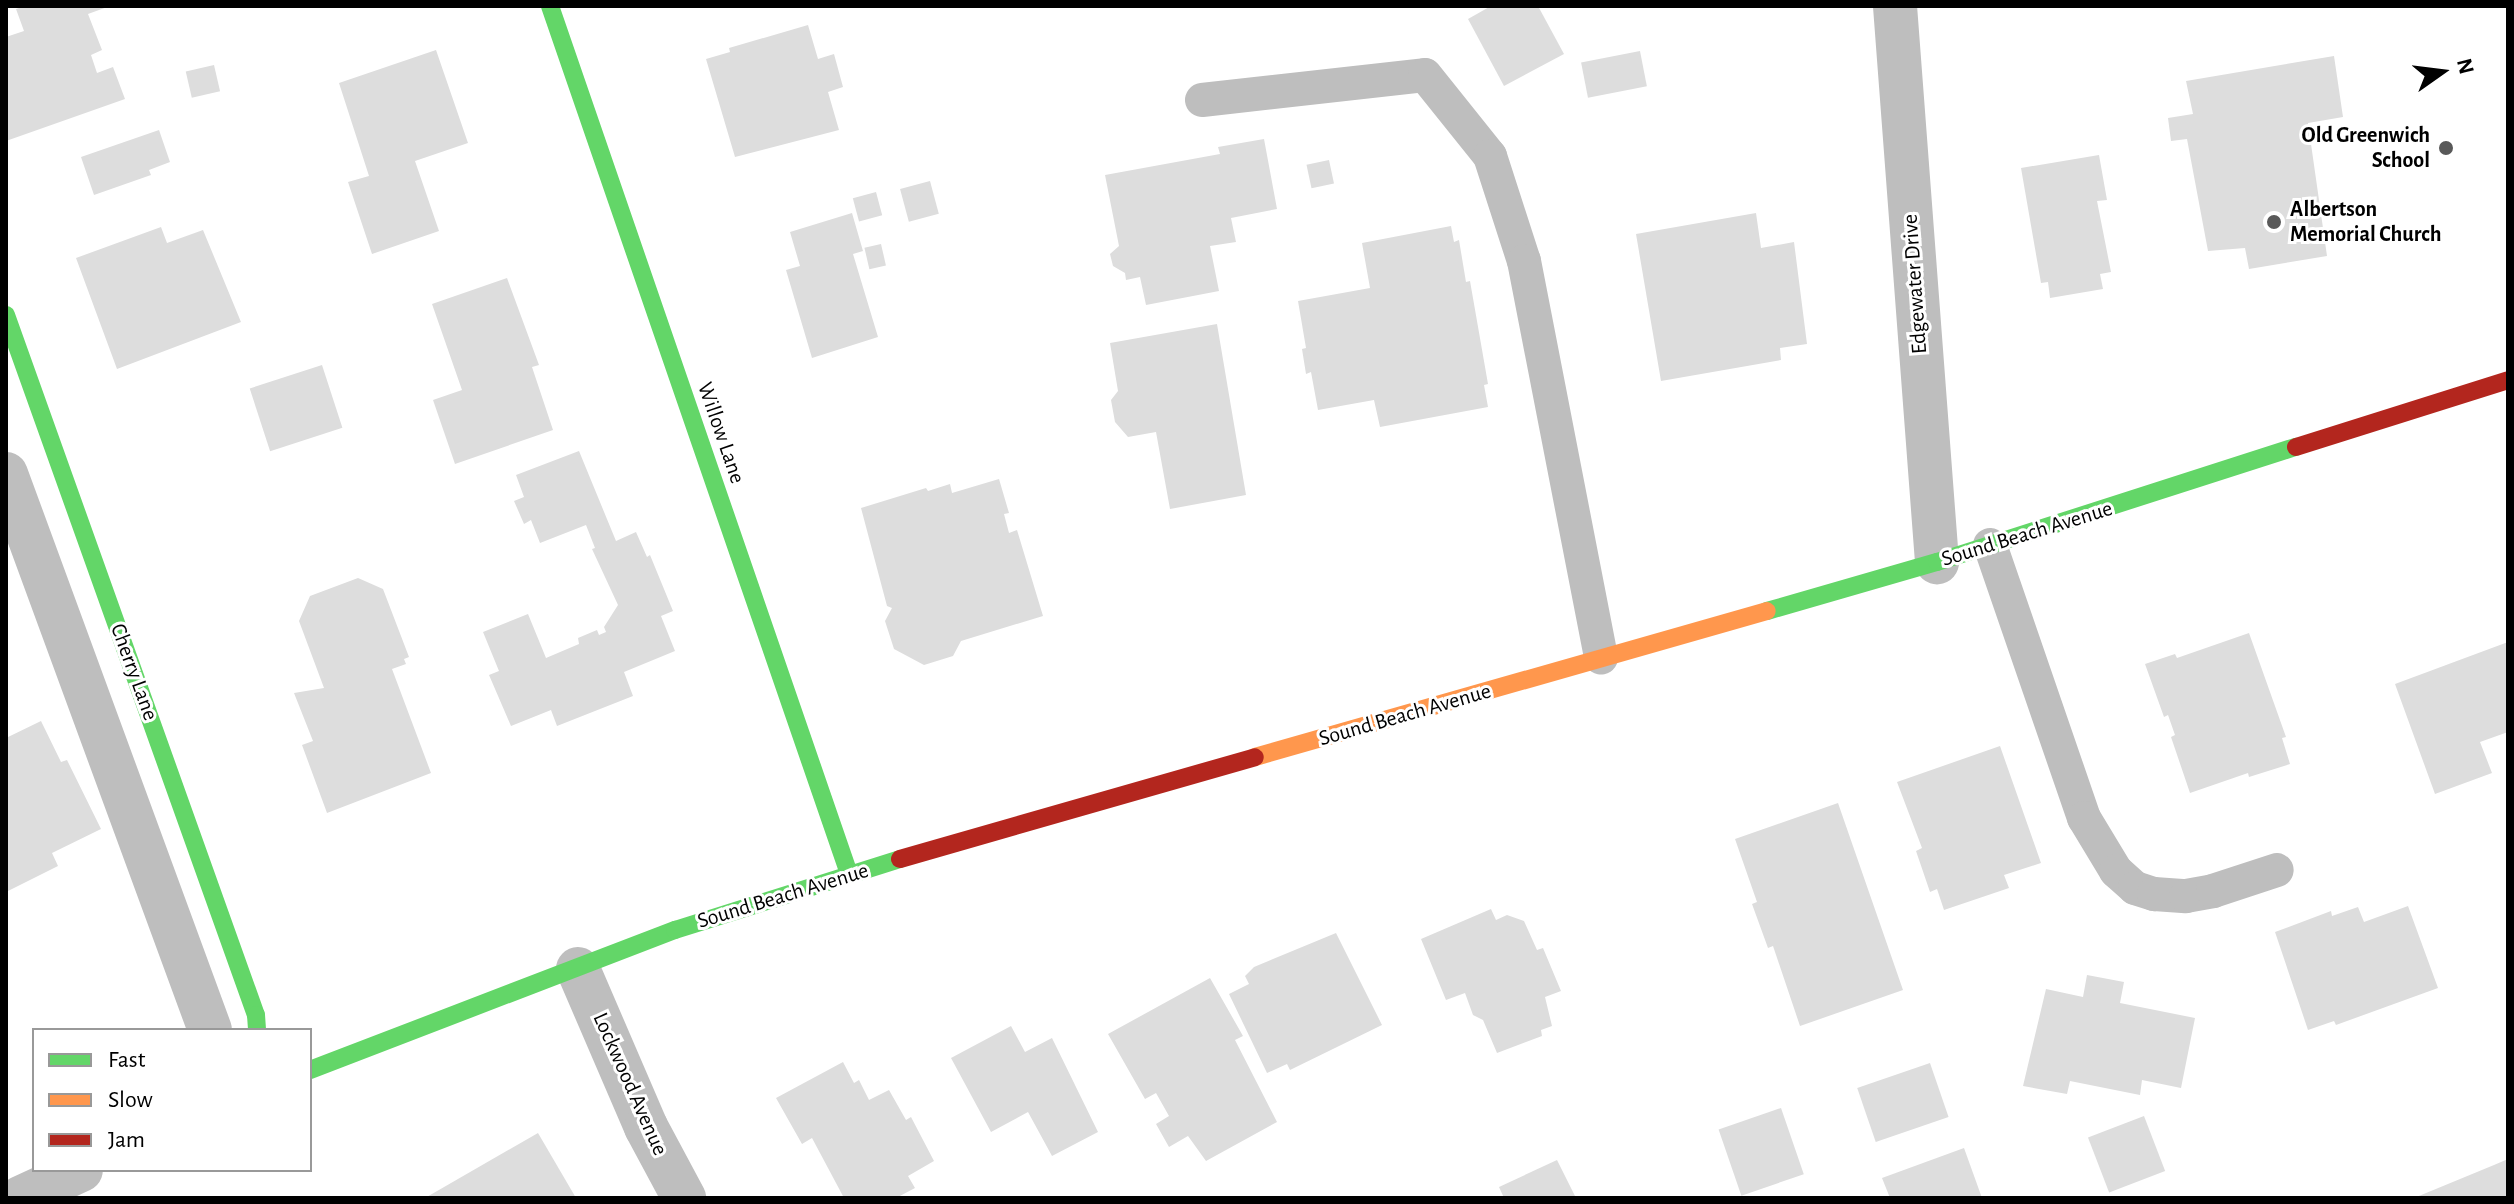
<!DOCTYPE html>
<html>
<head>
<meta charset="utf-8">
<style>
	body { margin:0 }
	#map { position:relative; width:2514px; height:1204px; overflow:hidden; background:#fff; font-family:"Alegreya Sans",sans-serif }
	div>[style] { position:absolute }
	.building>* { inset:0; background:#ddd; transform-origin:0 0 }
	.lane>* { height:34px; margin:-17px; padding:0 17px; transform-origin:17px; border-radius:17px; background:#bebebe }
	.street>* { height:44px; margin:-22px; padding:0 22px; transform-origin:22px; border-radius:22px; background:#bebebe }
	.fast>* { height:18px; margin:-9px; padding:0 9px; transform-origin:9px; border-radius:9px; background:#63d668 }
	.slow>* { height:18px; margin:-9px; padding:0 9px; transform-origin:9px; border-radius:9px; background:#ff974d }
	.jam>* { height:18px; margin:-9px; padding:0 9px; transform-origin:9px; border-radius:9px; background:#b3261e }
	.dots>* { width:22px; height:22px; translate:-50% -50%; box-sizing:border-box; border:4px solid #fff; border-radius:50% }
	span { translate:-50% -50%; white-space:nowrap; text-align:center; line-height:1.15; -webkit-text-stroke:6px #fff; paint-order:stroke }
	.poi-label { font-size:22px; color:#000; font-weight:700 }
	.right { translate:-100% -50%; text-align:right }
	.left { translate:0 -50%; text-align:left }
	.street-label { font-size:22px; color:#000 }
	.frame { position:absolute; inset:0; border:8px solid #000; pointer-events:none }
	.legend { position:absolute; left:32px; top:1028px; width:280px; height:144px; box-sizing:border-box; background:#fff; border:2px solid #999; margin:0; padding:10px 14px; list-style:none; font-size:24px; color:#000 }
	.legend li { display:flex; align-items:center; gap:16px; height:40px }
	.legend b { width:40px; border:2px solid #999 }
	.north { position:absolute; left:2402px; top:32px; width:80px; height:80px; -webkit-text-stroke:6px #fff; paint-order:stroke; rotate:76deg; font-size:22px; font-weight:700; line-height:32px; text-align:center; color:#000 }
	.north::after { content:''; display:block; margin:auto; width:28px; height:36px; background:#000; clip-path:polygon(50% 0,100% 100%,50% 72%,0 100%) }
</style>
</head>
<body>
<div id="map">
	<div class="building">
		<i style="clip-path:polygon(25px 6px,110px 6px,88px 14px,102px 50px,91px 55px,97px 73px,113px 67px,125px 99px,6px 141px,6px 37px,24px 31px,16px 9px)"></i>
		<i style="clip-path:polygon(1491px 6px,1538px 6px,1564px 54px,1504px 86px,1468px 19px)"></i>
		<i style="clip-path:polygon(808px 25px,818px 59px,834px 54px,843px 87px,828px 92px,839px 130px,735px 157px,706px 59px,730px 52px,729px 48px)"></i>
		<i style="clip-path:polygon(436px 50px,468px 143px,415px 161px,439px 231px,372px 254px,348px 182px,369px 176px,339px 83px)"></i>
		<i style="left:1640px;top:51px;width:36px;height:60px;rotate:79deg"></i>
		<i style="clip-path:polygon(2334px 56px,2343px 117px,2308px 123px,2327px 256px,2249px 269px,2245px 248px,2208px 251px,2187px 139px,2171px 141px,2168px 118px,2193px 114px,2186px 81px)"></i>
		<i style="left:214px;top:65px;width:27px;height:29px;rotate:77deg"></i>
		<i style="clip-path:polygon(159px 130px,170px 162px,149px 170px,151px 175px,94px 195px,81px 157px)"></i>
		<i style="clip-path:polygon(1264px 139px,1277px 209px,1231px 218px,1236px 242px,1210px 246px,1219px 291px,1146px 305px,1140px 277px,1126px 280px,1125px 273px,1113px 266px,1110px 254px,1119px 246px,1105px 175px,1220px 154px,1218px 147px)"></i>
		<i style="clip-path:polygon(2099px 155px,2107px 200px,2097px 201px,2111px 272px,2100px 274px,2103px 289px,2050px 298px,2048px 282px,2041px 283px,2021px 168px)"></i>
		<i style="left:1329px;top:160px;width:24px;height:23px;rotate:78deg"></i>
		<i style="left:930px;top:181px;width:34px;height:31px;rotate:75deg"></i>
		<i style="left:876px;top:192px;width:24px;height:24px;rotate:75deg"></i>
		<i style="clip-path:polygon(852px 213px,863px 251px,853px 254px,878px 337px,812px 358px,786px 270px,800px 266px,790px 232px)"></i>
		<i style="clip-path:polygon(1756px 213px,1761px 248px,1794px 242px,1807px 344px,1780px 348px,1781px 360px,1661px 381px,1636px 234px)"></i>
		<i style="clip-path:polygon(1451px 226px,1454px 242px,1459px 240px,1466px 282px,1470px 281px,1488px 384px,1484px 385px,1488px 407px,1380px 427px,1374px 400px,1318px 410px,1311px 372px,1306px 374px,1302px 349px,1306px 348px,1298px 301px,1370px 288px,1362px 243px)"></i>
		<i style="clip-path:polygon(161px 227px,167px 243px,203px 230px,241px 322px,117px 369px,76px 258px)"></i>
		<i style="left:881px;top:244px;width:22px;height:17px;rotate:77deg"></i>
		<i style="clip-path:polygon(507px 278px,539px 365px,532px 367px,553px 430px,455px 464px,433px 400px,462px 390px,432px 304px)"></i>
		<i style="clip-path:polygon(1217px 324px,1246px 495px,1170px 509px,1156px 432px,1128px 437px,1115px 422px,1111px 400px,1118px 391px,1110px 343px)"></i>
		<i style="left:322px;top:365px;width:66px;height:76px;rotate:72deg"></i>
		<i style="clip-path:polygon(579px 451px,616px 541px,636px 532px,647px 557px,650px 555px,673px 611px,661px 616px,675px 651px,624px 672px,633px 696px,557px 726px,551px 710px,511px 726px,489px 675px,499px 671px,483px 632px,528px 614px,546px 658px,579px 644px,578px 638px,597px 630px,599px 635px,606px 632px,604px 627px,618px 605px,592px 549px,595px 548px,586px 525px,540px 543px,531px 520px,524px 524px,514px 501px,524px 497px,516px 475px)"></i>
		<i style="clip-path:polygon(999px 479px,1009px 513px,1004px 514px,1009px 533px,1017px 530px,1043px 616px,961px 641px,953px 656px,924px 665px,894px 649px,885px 621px,892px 608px,887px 606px,861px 508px,926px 488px,928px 491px,950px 484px,952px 493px)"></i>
		<i style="clip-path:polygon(358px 578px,383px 589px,409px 657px,404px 659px,406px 664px,392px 669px,431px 773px,327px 813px,302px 745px,313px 741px,294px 693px,324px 688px,299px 621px,310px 596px)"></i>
		<i style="clip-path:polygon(2249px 633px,2286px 737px,2282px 738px,2290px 764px,2249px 777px,2248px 773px,2190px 793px,2171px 737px,2175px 735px,2168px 715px,2164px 717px,2145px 664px,2175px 654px,2177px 658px)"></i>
		<i style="clip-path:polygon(2508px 642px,2508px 732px,2480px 742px,2492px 773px,2435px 794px,2395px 684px)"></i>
		<i style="clip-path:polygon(41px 721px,61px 762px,67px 760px,101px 829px,52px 853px,58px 866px,6px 892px,6px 738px)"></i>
		<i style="clip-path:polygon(2000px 746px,2041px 863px,2004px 875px,2009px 888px,1944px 910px,1937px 889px,1930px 892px,1916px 851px,1922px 848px,1897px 782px)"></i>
		<i style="clip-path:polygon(1838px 803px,1903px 990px,1800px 1026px,1773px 946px,1768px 948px,1752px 904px,1757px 902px,1735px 839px)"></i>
		<i style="clip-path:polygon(2408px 906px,2438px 988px,2336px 1025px,2334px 1021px,2308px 1030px,2275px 932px,2331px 911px,2332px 916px,2358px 907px,2364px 922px)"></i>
		<i style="clip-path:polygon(1491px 909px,1496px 920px,1507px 915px,1524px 921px,1537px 950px,1543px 948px,1561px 991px,1545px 997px,1552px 1026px,1541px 1030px,1542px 1036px,1497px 1053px,1483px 1020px,1473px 1015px,1465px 993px,1446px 1000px,1421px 939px)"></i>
		<i style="clip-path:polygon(1336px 933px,1382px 1025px,1290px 1070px,1287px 1064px,1267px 1073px,1229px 994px,1249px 984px,1245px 976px,1254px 967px)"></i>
		<i style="clip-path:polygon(2087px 975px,2124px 982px,2120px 1003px,2195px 1018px,2181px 1088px,2142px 1080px,2140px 1095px,2070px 1081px,2067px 1094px,2023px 1086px,2046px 989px,2083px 997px)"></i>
		<i style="clip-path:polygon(1210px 978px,1243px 1036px,1235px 1040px,1277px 1122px,1206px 1161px,1188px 1136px,1169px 1147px,1156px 1124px,1169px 1116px,1156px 1093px,1145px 1099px,1108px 1034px)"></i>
		<i style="clip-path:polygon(1011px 1026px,1025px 1052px,1052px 1038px,1098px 1132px,1052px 1156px,1028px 1112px,991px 1132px,951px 1058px)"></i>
		<i style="clip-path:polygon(843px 1062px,854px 1083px,859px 1080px,869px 1100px,889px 1090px,906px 1120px,911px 1117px,934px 1161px,908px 1176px,915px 1188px,896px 1198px,844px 1198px,812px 1138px,802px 1144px,776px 1098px)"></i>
		<i style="left:1930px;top:1063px;width:57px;height:77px;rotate:71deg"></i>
		<i style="left:1781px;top:1108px;width:70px;height:66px;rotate:71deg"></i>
		<i style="left:2144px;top:1116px;width:59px;height:60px;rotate:69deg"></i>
		<i style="clip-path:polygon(538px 1133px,576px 1198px,425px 1198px)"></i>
		<i style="clip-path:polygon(1964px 1148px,1982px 1198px,1890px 1198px,1882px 1178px)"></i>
		<i style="clip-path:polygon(2508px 1159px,2508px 1198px,2414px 1198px,2494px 1165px)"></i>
		<i style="clip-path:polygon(1557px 1160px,1576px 1198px,1504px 1198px,1499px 1187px)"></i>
	</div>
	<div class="lane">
		<i style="left:1202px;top:100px;width:224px;rotate:-6.4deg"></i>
		<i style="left:1425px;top:75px;width:104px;rotate:51.3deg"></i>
		<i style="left:1490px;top:156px;width:110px;rotate:72.1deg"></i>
		<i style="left:1524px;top:261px;width:404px;rotate:79deg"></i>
		<i style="left:1990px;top:545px;width:289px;rotate:71deg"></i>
		<i style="left:2084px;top:818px;width:62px;rotate:58.9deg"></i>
		<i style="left:2116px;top:871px;width:25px;rotate:42deg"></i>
		<i style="left:2135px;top:888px;width:20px;rotate:18deg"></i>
		<i style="left:2154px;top:894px;width:32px;rotate:4deg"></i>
		<i style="left:2186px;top:896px;width:27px;rotate:-10deg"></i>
		<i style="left:2213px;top:891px;width:67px;rotate:-18.2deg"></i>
	</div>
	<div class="street">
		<i style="left:1895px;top:6px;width:558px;rotate:85.68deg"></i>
		<i style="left:6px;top:474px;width:592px;rotate:69.85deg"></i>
		<i style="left:578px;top:969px;width:172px;rotate:66.7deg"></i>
		<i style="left:646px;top:1127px;width:81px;rotate:61.8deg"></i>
		<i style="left:20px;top:1198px;width:67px;rotate:-24.7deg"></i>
	</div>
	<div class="fast">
		<i style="left:550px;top:6px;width:918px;rotate:70.99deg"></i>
		<i style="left:6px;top:315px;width:743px;rotate:70.35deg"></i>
		<i style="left:256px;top:1015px;width:15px;rotate:86deg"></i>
		<i style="left:1767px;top:611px;width:177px;rotate:-16.1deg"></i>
		<i style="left:1937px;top:562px;width:377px;rotate:-17.8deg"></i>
		<i style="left:310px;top:1070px;width:391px;rotate:-21deg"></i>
		<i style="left:675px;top:930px;width:236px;rotate:-17.5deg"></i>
	</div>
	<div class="slow">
		<i style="left:1255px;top:757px;width:532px;rotate:-15.92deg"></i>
	</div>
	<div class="jam">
		<i style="left:2296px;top:447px;width:222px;rotate:-17.5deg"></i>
		<i style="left:900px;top:859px;width:369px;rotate:-16deg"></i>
	</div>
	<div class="dots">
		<i style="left:2446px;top:148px;background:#595959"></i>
		<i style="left:2274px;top:222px;background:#595959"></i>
	</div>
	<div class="poi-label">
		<span class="right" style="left:2430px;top:148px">Old Greenwich<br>School</span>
		<span class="left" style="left:2290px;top:222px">Albertson<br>Memorial Church</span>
	</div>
	<div class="street-label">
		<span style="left:1915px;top:284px;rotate:-94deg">Edgewater Drive</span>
		<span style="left:721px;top:433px;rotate:71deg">Willow Lane</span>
		<span style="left:2027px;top:534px;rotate:-17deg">Sound Beach Avenue</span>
		<span style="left:134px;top:672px;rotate:70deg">Cherry Lane</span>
		<span style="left:1405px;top:715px;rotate:-16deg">Sound Beach Avenue</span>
		<span style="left:783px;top:896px;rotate:-17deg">Sound Beach Avenue</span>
		<span style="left:630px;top:1084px;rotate:66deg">Lockwood Avenue</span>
	</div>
	<div class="frame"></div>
	<ul class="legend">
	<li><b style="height:10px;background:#63d668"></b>Fast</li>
	<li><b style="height:10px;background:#ff974d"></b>Slow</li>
	<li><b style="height:10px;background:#b3261e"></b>Jam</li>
	</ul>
	<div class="north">N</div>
</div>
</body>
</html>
